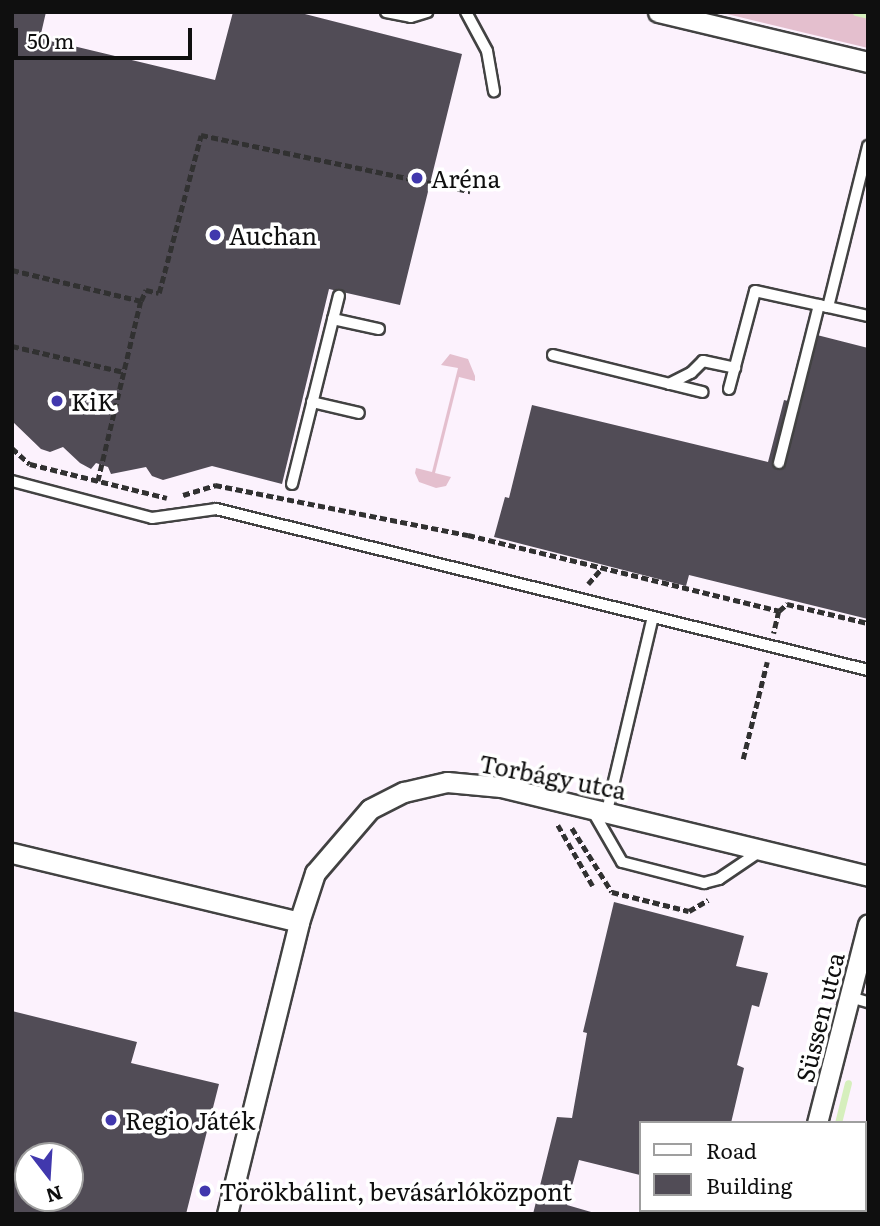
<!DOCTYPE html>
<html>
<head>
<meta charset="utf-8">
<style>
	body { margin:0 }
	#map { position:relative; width:880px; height:1226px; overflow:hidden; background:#fcf2fd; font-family:Literata,serif }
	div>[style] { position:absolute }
	.green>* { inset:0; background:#e4bfce }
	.stream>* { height:7px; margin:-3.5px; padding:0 3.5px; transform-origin:3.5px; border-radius:3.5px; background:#d6efbd }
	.building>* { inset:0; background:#514c56 }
	.path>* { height:4.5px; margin-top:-2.25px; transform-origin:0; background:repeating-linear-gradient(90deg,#313131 0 7px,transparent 0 10.5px) }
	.roads { filter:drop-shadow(2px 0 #424242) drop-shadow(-2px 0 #424242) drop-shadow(0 2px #424242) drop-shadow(0 -2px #424242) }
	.lane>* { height:10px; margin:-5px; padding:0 5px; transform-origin:5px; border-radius:5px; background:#fff }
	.street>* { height:19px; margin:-9.5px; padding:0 9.5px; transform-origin:9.5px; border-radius:9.5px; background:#fff }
	.dots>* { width:19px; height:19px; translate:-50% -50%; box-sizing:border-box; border:4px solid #fff; border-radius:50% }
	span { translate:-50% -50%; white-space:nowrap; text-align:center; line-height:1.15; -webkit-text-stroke:7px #fff; paint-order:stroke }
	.poi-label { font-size:24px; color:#0f0f0f }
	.left { translate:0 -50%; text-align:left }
	.street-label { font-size:24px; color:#0f0f0f }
	.frame { position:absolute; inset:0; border:14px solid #0f0f0f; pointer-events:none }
	.legend { position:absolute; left:639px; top:1121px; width:228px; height:91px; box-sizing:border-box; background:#fff; border:2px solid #9f9f9f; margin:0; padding:9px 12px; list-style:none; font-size:21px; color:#0f0f0f }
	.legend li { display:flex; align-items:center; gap:14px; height:35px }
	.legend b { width:35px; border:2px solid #9f9f9f }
	.north { position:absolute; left:14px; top:1142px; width:70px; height:70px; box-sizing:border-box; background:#fff; border:2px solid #9f9f9f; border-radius:50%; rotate:163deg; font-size:19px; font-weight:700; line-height:28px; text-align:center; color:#0f0f0f }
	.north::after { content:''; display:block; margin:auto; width:24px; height:32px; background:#4138ad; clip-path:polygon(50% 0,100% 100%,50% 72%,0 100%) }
	.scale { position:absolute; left:14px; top:28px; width:178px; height:32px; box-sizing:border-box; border:4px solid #0f0f0f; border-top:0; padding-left:9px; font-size:21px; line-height:24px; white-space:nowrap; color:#0f0f0f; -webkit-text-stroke:5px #fff; paint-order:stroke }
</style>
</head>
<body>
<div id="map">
	<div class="green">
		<i style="clip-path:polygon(718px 12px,868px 12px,868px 48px,723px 13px)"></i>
		<i style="clip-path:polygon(450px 354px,468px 359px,475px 376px,475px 381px,459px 377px,435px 473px,451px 477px,446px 486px,436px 488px,419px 482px,415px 473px,416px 468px,432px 472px,458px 368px,441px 365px)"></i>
	</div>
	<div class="stream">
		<i style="left:856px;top:12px;width:12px;rotate:14deg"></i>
		<i style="left:838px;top:1123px;width:41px;rotate:-76deg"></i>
		<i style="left:816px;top:1214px;width:4px;rotate:-76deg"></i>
	</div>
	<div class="building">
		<i style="clip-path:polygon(12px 12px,46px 12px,40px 38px,215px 80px,233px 12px,297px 12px,462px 54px,400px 305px,329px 289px,282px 484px,212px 466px,163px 480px,152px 476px,146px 467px,111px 474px,108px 467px,96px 463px,91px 469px,80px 463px,63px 447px,50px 452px,41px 449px,12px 421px)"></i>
		<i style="clip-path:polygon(817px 335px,868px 348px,868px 619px,689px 575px,686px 586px,494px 537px,505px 497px,509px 498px,532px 405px,768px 462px,784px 400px,801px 404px)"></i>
		<i style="clip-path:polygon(614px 902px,744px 936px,736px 966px,768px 973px,759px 1007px,752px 1005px,737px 1065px,744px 1068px,731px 1123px,640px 1123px,640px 1175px,579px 1160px,567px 1205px,598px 1214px,533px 1214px,557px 1117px,572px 1118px,587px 1033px,583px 1032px)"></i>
		<i style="clip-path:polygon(evenodd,12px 1011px,137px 1042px,131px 1063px,219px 1084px,186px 1214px,12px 1214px,12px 1011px,28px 1156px,70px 1156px,70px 1198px,28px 1198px,28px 1156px)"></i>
	</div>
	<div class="path">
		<i style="left:12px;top:270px;width:133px;rotate:13.5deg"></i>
		<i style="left:141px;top:301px;width:185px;rotate:103.4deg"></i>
		<i style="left:141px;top:301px;width:12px;rotate:-66deg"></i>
		<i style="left:146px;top:290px;width:13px;rotate:13deg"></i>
		<i style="left:159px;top:293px;width:163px;rotate:-75.1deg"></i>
		<i style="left:201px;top:135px;width:275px;rotate:11.8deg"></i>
		<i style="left:12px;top:346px;width:115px;rotate:13.1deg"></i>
		<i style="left:12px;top:448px;width:24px;rotate:42deg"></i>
		<i style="left:30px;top:464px;width:141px;rotate:13.9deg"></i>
		<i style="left:183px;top:495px;width:34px;rotate:-17deg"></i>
		<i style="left:215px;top:485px;width:258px;rotate:11.2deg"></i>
		<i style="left:468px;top:535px;width:320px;rotate:13.7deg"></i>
		<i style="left:779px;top:611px;width:23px;rotate:103deg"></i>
		<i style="left:588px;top:584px;width:20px;rotate:-49deg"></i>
		<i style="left:779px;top:611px;width:11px;rotate:-41deg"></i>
		<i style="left:787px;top:604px;width:83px;rotate:13.2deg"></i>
		<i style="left:743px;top:759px;width:100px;rotate:-76.1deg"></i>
		<i style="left:558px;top:825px;width:70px;rotate:60.2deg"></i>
		<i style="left:572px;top:828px;width:75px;rotate:58deg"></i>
		<i style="left:612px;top:892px;width:79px;rotate:13.9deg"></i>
		<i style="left:689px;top:911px;width:22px;rotate:-30deg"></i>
	</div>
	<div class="roads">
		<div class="lane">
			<i style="left:386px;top:12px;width:25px;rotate:11deg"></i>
			<i style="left:411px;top:17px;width:17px;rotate:-17deg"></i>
			<i style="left:466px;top:12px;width:44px;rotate:61.7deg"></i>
			<i style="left:487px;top:51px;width:41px;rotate:80.1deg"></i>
			<i style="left:828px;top:307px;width:41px;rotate:12.7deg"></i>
			<i style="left:333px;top:319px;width:47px;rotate:12.3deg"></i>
			<i style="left:553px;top:355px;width:154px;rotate:13.9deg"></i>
			<i style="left:669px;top:384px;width:25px;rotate:-27deg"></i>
			<i style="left:691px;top:373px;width:17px;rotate:-45deg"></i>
			<i style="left:703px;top:361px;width:33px;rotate:12deg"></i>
			<i style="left:729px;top:389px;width:101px;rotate:-75.1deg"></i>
			<i style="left:755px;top:291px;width:75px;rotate:12.4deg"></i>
			<i style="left:828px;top:307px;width:166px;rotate:-76deg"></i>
			<i style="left:312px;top:402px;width:48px;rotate:13.2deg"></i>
			<i style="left:779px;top:463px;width:163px;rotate:-75.8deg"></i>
			<i style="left:12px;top:481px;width:145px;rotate:14.8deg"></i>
			<i style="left:152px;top:518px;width:65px;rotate:-8deg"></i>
			<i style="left:216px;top:509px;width:672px;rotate:13.87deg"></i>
			<i style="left:292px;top:484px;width:194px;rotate:-76deg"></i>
			<i style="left:592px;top:810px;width:60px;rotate:60deg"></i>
			<i style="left:622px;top:862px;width:85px;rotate:14.4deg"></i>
			<i style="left:704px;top:883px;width:16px;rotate:-15deg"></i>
			<i style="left:719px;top:879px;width:52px;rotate:-34deg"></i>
			<i style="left:607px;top:811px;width:199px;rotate:-76.7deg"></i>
			<i style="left:850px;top:997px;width:19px;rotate:16deg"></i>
		</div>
		<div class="street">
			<i style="left:658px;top:12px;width:216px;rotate:13.4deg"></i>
			<i style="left:12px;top:853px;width:295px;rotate:13.5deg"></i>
			<i style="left:817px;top:1123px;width:205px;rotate:-75.6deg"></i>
			<i style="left:227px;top:1214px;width:301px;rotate:-76.1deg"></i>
			<i style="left:299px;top:922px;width:52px;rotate:-71.9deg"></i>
			<i style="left:315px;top:873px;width:84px;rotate:-49.3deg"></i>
			<i style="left:370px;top:809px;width:38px;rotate:-27deg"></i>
			<i style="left:404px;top:792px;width:44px;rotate:-13.1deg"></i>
			<i style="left:447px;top:782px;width:54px;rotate:5.3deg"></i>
			<i style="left:501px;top:787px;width:378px;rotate:13.6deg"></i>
			<i style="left:792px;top:1214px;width:4px;rotate:-76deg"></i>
		</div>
	</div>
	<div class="dots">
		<i style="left:417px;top:178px;background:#4138ad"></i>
		<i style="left:215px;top:235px;background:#4138ad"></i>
		<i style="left:57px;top:401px;background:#4138ad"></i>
		<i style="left:111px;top:1120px;background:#4138ad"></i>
		<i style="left:205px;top:1191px;background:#4138ad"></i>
	</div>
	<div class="poi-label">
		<span class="left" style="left:431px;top:178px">Aréna</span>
		<span class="left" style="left:229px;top:235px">Auchan</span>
		<span class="left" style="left:71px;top:401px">KiK</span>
		<span class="left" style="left:125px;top:1120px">Regio Játék</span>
		<span class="left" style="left:219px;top:1191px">Törökbálint, bevásárlóközpont</span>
	</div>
	<div class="street-label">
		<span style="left:553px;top:776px;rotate:11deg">Torbágy utca</span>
		<span style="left:819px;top:1017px;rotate:-76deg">Süssen utca</span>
	</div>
	<div class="frame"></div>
	<ul class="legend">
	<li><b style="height:9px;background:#fff"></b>Road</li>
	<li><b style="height:19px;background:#514c56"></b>Building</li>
	</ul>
	<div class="north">N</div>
	<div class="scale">50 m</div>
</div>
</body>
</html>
